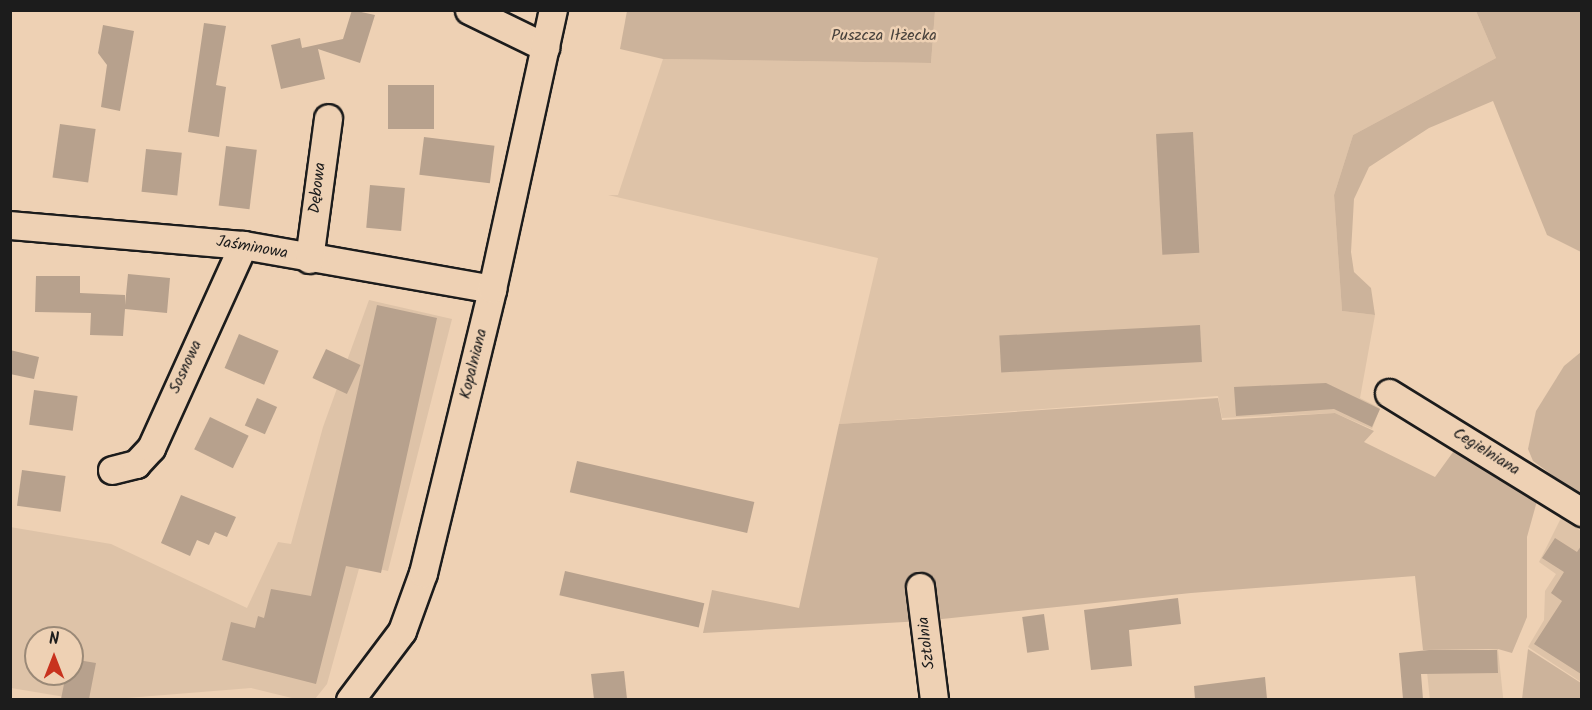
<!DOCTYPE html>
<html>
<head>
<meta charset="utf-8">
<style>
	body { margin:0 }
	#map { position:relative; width:1592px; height:710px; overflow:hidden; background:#eed1b4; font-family:Kalam,sans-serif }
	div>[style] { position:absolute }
	.built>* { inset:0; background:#dec3a8; transform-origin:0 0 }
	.green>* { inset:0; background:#ccb39b }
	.building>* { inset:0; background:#b7a18d; transform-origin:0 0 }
	.roads { filter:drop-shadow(2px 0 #1c1c1c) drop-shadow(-2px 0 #1c1c1c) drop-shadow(0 2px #1c1c1c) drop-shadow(0 -2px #1c1c1c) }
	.street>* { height:27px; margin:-13.5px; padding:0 13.5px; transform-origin:13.5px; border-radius:13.5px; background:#eed1b4 }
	span { translate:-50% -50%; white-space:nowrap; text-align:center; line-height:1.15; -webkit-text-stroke:5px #eed1b4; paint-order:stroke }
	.park-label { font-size:16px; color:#48423c }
	.street-label { font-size:16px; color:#1c1c1c }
	.frame { position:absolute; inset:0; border:12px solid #1c1c1c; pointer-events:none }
	.north { position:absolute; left:24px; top:626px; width:60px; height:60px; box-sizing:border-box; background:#eed1b4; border:2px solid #9a8977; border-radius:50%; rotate:0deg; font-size:16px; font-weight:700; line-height:24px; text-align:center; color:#1c1c1c }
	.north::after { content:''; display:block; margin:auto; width:21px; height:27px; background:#c8321e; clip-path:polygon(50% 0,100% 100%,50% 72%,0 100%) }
</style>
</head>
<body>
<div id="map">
	<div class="built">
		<i style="clip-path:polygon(935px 11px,1476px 11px,1496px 58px,1353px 135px,1334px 195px,1342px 311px,1375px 315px,1360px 398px,1380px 408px,1372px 429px,1335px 413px,1222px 418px,1218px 396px,839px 424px,878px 258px,608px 195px,618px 195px,663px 59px,931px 63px)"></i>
		<i style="clip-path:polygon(evenodd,369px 300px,452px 319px,388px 571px,360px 565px,327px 684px,315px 699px,296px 699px,251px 688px,102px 700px,77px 699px,11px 688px,10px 527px,111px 544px,247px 608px,278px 542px,291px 544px,323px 427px,369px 300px,36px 638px,72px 638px,72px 674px,36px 674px,36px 638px)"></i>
		<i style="clip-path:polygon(1561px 518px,1581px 531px,1581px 682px,1528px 647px,1544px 620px,1545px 591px,1556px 574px,1539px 562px)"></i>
		<i style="left:1498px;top:649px;width:50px;height:73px;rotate:84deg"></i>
	</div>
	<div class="green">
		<i style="clip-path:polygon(627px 11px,935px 11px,931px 63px,663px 59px,620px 49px)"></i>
		<i style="clip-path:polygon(1476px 11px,1581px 11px,1581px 252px,1547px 235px,1493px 101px,1429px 128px,1369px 167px,1354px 199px,1351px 252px,1354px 272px,1371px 288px,1375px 315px,1342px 311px,1334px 195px,1353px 135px,1496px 58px)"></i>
		<i style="clip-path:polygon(1581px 352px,1581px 496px,1533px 461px,1528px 449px,1536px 411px,1564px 366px)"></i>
		<i style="clip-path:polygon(1218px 398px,1222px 420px,1335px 413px,1374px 431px,1364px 442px,1435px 477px,1456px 448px,1537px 501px,1527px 537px,1527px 617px,1512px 653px,1498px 649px,1423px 650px,1415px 576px,1191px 593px,923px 621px,703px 633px,712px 590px,799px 608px,839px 424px)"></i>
		<i style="clip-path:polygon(1528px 649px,1581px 683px,1581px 699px,1522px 699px)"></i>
	</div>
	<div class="building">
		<i style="clip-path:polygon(352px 10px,375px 15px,360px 63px,318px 49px,325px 79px,281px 89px,271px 45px,300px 38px,302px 48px,343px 39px)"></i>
		<i style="clip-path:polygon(204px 23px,226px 26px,216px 85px,226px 87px,219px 137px,188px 132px)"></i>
		<i style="clip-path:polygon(103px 25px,134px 31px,120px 111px,101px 107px,107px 65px,98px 53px)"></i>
		<i style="left:388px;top:85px;width:46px;height:44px"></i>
		<i style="left:60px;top:124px;width:36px;height:54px;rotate:8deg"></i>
		<i style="left:1193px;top:132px;width:121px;height:37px;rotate:87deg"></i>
		<i style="left:424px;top:137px;width:71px;height:38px;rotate:7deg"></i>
		<i style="left:226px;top:146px;width:31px;height:60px;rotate:7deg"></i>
		<i style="left:146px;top:149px;width:36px;height:43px;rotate:6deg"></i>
		<i style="left:370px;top:185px;width:35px;height:43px;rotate:5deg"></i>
		<i style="clip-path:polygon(128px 274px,170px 278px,167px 313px,125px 309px,123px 336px,90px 335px,91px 313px,35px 312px,36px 276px,80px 276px,80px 293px,125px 295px,125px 305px)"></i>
		<i style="clip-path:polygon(377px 305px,437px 318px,381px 573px,346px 566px,316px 684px,222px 660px,231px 622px,255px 628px,258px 616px,264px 618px,271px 589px,311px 596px)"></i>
		<i style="left:1200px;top:325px;width:37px;height:201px;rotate:87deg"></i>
		<i style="left:239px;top:334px;width:43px;height:37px;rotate:23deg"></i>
		<i style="left:326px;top:349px;width:38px;height:32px;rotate:25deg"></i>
		<i style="clip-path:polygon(10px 350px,39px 357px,34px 379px,10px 374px)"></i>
		<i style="clip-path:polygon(1326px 383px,1380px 409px,1372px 427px,1334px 409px,1236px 416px,1234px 387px)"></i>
		<i style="left:34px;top:390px;width:44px;height:35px;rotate:8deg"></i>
		<i style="left:257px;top:398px;width:22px;height:30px;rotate:24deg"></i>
		<i style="left:210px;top:417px;width:43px;height:36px;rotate:26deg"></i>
		<i style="left:577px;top:461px;width:182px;height:32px;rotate:13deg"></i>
		<i style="left:22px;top:470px;width:44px;height:36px;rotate:8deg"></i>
		<i style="clip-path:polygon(181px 495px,236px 517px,227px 537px,215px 532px,209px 545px,197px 540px,190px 556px,161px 543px)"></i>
		<i style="clip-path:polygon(1555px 538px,1577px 552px,1581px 546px,1581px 674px,1534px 644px,1562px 601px,1551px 593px,1564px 572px,1542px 558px)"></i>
		<i style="left:565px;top:571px;width:143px;height:25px;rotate:13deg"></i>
		<i style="clip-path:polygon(1178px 598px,1181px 624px,1129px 630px,1132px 666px,1091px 670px,1084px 610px)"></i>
		<i style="left:1044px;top:614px;width:36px;height:22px;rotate:82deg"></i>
		<i style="clip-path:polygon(1429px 650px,1497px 650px,1498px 673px,1421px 674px,1423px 699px,1403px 699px,1399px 653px)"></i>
		<i style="clip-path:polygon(72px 659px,96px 663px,89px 699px,61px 699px,66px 674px,72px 674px)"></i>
		<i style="clip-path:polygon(624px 671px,627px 699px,594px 699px,591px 674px)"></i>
		<i style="clip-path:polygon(1265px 677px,1267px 699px,1195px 699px,1194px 686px)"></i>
	</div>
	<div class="roads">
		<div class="street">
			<i style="left:469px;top:10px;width:85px;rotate:26deg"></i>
			<i style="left:10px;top:225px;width:234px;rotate:4.9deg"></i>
			<i style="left:243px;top:245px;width:253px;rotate:10deg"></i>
			<i style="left:309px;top:259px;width:142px;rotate:-82.3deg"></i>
			<i style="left:1389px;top:393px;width:227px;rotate:31.7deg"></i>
			<i style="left:112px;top:470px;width:25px;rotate:-14deg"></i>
			<i style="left:136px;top:464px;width:22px;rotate:-47deg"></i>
			<i style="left:151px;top:448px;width:223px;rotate:-65.6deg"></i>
			<i style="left:920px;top:587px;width:114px;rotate:82.9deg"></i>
			<i style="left:350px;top:700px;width:86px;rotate:-53deg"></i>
			<i style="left:402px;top:631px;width:62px;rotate:-70.1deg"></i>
			<i style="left:423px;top:573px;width:292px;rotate:-76.3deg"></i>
			<i style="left:492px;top:289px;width:286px;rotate:-77.7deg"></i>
		</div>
	</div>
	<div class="park-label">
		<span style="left:884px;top:36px">Puszcza Iłżecka</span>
	</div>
	<div class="street-label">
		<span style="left:318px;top:188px;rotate:-83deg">Dębowa</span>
		<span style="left:252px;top:248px;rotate:10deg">Jaśminowa</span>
		<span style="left:474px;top:364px;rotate:-76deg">Kopalniana</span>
		<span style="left:186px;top:367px;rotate:-65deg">Sosnowa</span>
		<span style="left:1486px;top:452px;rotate:32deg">Cegielniana</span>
		<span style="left:927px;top:643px;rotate:-97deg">Sztolnia</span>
	</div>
	<div class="frame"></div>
	<div class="north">N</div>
</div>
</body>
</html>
